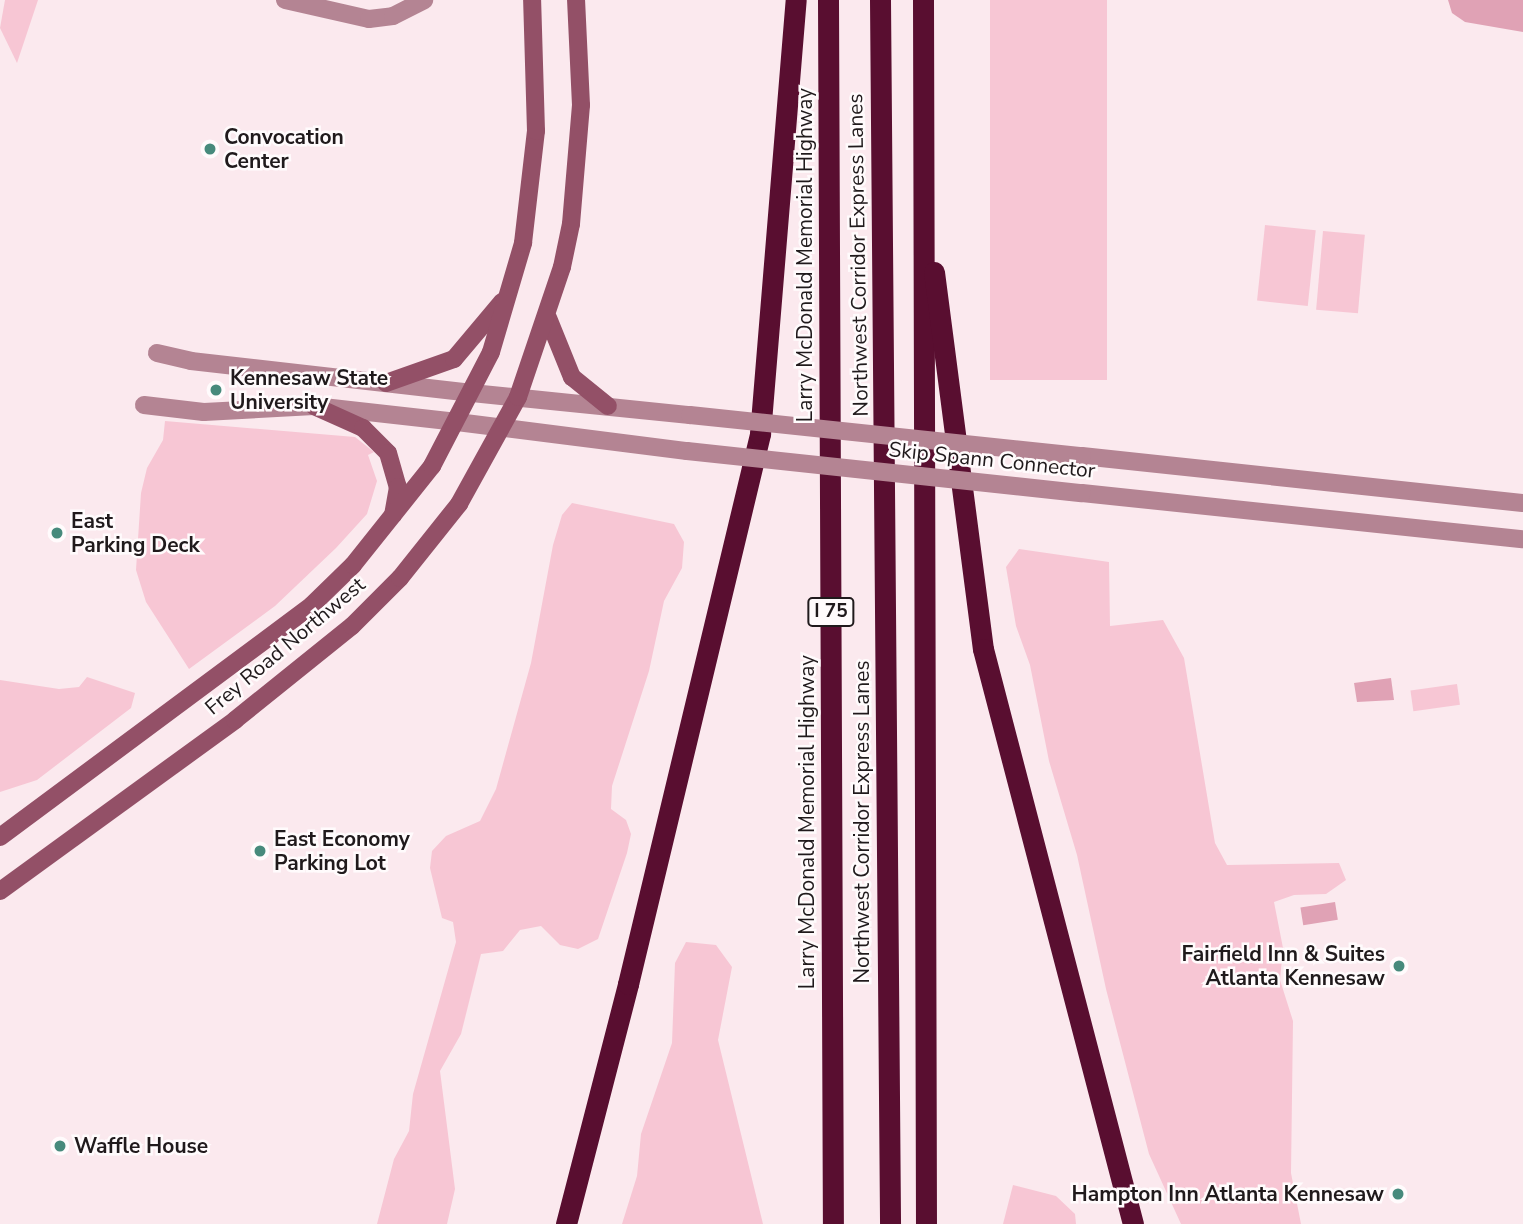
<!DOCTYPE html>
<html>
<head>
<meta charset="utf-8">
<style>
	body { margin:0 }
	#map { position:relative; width:1523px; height:1224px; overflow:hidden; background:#fbe9ee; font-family:"Nunito Sans",sans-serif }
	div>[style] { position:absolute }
	.green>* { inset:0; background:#f7c6d4; transform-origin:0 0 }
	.water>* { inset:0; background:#e0a2b5; transform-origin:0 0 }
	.minor>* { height:18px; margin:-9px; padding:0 9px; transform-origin:9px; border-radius:9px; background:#b48493 }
	.tertiary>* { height:18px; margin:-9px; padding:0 9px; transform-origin:9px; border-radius:9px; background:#b48493 }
	.secondary>* { height:18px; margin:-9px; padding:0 9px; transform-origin:9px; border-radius:9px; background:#935067 }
	.motorway>* { height:21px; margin:-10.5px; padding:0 10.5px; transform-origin:10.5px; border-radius:10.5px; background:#590e30 }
	.tertiary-bridge>* { height:18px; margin:-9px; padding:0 9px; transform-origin:9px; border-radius:9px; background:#b48493 }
	.dots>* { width:19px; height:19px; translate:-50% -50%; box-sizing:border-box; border:4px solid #fffbfc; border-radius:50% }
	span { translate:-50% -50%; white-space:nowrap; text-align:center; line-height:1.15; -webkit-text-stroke:5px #fffbfc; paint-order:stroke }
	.shield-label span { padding:2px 5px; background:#fffbfc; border:2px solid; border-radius:5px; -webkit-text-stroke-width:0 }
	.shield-label { font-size:19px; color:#201a1c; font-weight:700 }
	.poi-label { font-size:21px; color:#201a1c; font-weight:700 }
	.left { translate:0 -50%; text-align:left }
	.right { translate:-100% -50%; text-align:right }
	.street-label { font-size:21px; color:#201a1c }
</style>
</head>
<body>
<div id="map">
	<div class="green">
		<i style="clip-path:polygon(5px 0,38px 0,17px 63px,0 28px)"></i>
		<i style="left:990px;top:0;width:117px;height:380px"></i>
		<i style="left:1265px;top:225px;width:51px;height:76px;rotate:6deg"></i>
		<i style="left:1323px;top:231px;width:42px;height:79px;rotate:5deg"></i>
		<i style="clip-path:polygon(165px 421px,355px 437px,374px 452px,368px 455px,377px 481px,367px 514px,336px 548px,275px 606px,189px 669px,146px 602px,136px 570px,141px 493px,147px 468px,163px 440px)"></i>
		<i style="clip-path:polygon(572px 503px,674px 524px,684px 542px,682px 568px,664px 601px,649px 671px,612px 786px,611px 809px,626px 820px,631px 834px,627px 853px,598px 939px,578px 949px,560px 945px,541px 926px,520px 930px,503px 951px,481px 954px,461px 1034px,440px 1071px,455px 1189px,447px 1224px,377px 1224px,394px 1159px,409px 1131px,413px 1094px,456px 942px,453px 922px,442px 918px,430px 868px,432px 851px,446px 836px,480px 821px,496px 789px,531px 663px,553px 545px,562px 515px)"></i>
		<i style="clip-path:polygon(1019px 549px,1109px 562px,1110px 626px,1163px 620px,1184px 658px,1215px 843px,1227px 865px,1339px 863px,1346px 880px,1326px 894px,1294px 895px,1274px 902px,1283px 948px,1280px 980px,1293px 1021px,1291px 1173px,1301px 1224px,1181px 1224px,1149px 1154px,1106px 989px,1077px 855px,1049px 761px,1030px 665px,1016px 626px,1006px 567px)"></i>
		<i style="clip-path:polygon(87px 677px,135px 693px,131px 708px,37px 780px,0 792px,0 680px,59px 689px,79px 687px)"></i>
		<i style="left:1457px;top:684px;width:21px;height:47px;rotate:82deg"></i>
		<i style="clip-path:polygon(686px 942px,716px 945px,732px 967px,718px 1040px,763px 1224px,622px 1224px,637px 1176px,641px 1134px,672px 1043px,675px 963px)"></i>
		<i style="clip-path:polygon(1013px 1185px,1056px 1196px,1075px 1214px,1076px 1224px,1003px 1224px)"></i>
	</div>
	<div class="water">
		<i style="clip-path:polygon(1448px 0,1523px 0,1523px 32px,1465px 22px,1452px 13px)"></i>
		<i style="clip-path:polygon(1391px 678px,1394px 700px,1357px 702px,1354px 683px)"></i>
		<i style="left:1335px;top:902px;width:18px;height:35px;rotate:81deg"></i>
	</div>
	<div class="minor">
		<i style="left:285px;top:0;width:86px;rotate:12.7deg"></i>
		<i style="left:369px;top:19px;width:24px;rotate:-7deg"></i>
		<i style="left:393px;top:16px;width:35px;rotate:-27deg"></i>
		<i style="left:157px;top:353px;width:35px;rotate:13deg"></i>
		<i style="left:191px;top:361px;width:283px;rotate:6.5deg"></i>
		<i style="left:144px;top:405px;width:60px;rotate:6.7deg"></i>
		<i style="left:204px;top:412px;width:110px;rotate:-3.1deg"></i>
		<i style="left:314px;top:406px;width:144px;rotate:6.4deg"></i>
	</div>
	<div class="tertiary">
		<i style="left:472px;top:393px;width:219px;rotate:5.8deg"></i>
		<i style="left:457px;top:422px;width:232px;rotate:7.2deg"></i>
		<i style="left:1082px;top:456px;width:443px;rotate:6.1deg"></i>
		<i style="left:1082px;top:493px;width:443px;rotate:6deg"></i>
	</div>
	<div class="secondary">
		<i style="left:548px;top:318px;width:64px;rotate:67.9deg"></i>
		<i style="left:572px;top:377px;width:46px;rotate:38.9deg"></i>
		<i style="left:386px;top:383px;width:72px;rotate:-19.4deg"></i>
		<i style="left:454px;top:359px;width:75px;rotate:-49.9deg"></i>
		<i style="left:314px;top:406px;width:54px;rotate:24.2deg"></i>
		<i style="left:363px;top:428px;width:35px;rotate:45deg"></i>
		<i style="left:388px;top:453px;width:35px;rotate:74deg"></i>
		<i style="left:398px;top:487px;width:28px;rotate:100deg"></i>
		<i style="left:0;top:837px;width:389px;rotate:-36.6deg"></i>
		<i style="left:312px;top:605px;width:57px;rotate:-44.3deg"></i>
		<i style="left:353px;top:565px;width:127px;rotate:-51.4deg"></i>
		<i style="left:432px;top:466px;width:128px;rotate:-62.6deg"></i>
		<i style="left:491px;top:352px;width:114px;rotate:-73.6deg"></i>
		<i style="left:523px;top:243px;width:113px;rotate:-83.4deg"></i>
		<i style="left:536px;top:131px;width:131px;rotate:-91.7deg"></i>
		<i style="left:0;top:891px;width:291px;rotate:-36deg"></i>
		<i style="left:235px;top:720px;width:150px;rotate:-38.8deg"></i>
		<i style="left:352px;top:626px;width:68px;rotate:-45deg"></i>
		<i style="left:400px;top:578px;width:95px;rotate:-51.4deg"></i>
		<i style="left:459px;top:504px;width:122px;rotate:-61.1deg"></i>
		<i style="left:518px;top:397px;width:137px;rotate:-71.3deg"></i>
		<i style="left:562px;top:267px;width:44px;rotate:-78.2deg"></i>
		<i style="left:571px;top:224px;width:119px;rotate:-85.2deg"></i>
		<i style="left:581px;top:105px;width:105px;rotate:-92.7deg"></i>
	</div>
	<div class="motorway">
		<i style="left:828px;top:0;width:1224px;rotate:89.77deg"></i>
		<i style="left:880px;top:0;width:1224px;rotate:89.53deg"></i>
		<i style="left:923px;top:0;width:1224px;rotate:89.86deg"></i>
		<i style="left:934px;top:272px;width:380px;rotate:82.6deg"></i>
		<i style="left:983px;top:649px;width:594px;rotate:75.38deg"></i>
		<i style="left:566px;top:1224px;width:248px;rotate:-75.5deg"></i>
		<i style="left:628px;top:984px;width:566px;rotate:-76.5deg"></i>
		<i style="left:760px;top:434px;width:435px;rotate:-85.3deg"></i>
	</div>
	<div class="tertiary-bridge">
		<i style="left:690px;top:415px;width:394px;rotate:6deg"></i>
		<i style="left:687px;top:451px;width:397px;rotate:6.1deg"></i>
	</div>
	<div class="dots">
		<i style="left:210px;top:149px;background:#478a7c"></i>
		<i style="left:216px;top:390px;background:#478a7c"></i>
		<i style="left:57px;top:533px;background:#478a7c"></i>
		<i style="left:260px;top:851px;background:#478a7c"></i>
		<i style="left:1399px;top:966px;background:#478a7c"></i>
		<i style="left:60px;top:1146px;background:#478a7c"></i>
		<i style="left:1398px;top:1194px;background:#478a7c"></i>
	</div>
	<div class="shield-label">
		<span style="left:831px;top:612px">I 75</span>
	</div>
	<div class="poi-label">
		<span class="left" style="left:224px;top:149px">Convocation<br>Center</span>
		<span class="left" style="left:230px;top:390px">Kennesaw State<br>University</span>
		<span class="left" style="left:71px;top:533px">East<br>Parking Deck</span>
		<span class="left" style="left:274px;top:851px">East Economy<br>Parking Lot</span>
		<span class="right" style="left:1385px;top:966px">Fairfield Inn &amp; Suites<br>Atlanta Kennesaw</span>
		<span class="left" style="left:74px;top:1146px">Waffle House</span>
		<span class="right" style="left:1384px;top:1194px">Hampton Inn Atlanta Kennesaw</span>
	</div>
	<div class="street-label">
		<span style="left:805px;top:255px;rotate:-90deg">Larry McDonald Memorial Highway</span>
		<span style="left:858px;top:255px;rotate:-91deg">Northwest Corridor Express Lanes</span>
		<span style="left:992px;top:460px;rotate:6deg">Skip Spann Connector</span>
		<span style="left:285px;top:646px;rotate:-40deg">Frey Road Northwest</span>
		<span style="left:807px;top:822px;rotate:-90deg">Larry McDonald Memorial Highway</span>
		<span style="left:862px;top:822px;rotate:-90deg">Northwest Corridor Express Lanes</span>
	</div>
</div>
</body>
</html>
